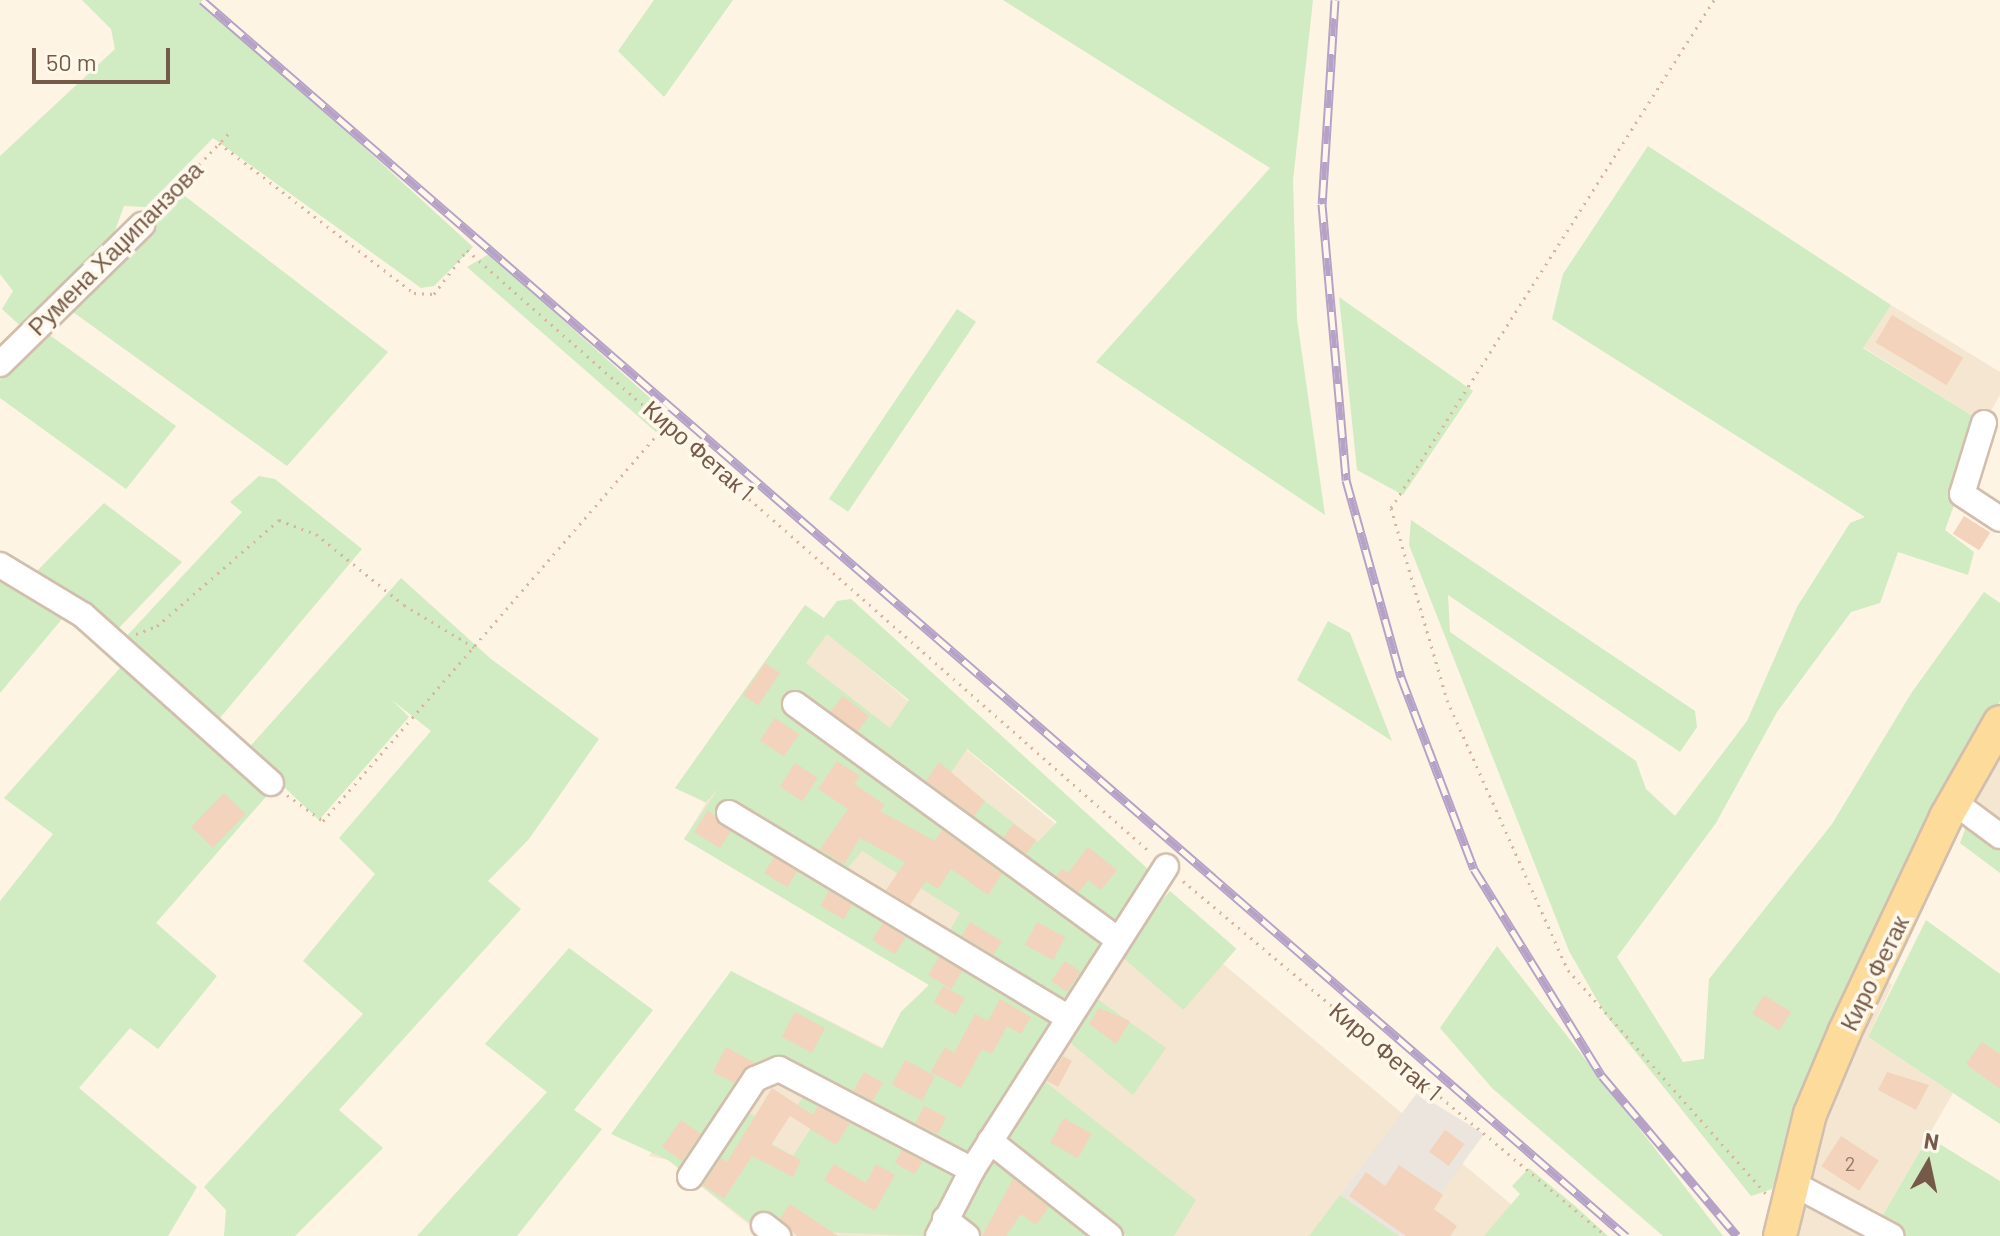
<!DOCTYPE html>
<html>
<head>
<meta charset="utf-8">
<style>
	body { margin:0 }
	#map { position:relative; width:2000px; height:1236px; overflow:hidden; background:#fdf4e4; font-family:Barlow,sans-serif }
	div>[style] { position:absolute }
	.residential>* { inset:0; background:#f5e6d2 }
	.industrial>* { inset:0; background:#ece5de }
	.green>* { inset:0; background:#d1ebc2; transform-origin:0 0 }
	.building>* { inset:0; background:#f3d3bb; transform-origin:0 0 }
	.path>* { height:3px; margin-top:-1.5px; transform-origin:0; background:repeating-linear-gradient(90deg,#d8b69e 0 2px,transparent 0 8px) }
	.roads { filter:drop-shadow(2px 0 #d1bead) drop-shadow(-2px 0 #d1bead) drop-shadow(0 2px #d1bead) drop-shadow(0 -2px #d1bead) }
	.minor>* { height:24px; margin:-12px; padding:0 12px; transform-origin:12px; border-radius:12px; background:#fff }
	.major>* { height:32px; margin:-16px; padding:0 16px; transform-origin:16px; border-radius:16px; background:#fddb9b }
	.rail>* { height:9px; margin-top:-4.5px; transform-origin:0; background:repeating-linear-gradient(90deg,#fff8eb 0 18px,#b7a2c7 0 36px); box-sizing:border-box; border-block:2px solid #b7a2c7 }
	span { translate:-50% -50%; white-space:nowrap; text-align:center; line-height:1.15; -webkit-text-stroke:7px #fff8eb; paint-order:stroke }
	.number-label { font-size:20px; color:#957866 }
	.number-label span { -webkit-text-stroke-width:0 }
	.street-label { font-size:24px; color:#765a49 }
	.north { position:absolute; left:1888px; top:1124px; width:80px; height:80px; -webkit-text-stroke:6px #fff8eb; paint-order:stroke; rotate:9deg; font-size:22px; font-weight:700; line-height:32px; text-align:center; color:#765a49 }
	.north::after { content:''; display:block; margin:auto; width:28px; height:36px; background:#765a49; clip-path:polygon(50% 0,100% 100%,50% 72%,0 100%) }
	.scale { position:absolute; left:32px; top:48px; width:138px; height:36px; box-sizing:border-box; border:4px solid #765a49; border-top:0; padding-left:10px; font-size:24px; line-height:28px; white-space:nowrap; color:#765a49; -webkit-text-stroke:6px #fff8eb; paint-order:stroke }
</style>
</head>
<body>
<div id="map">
	<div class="residential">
		<i style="clip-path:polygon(1891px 305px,2000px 372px,2000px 395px,1984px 423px,1863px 347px)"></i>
		<i style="clip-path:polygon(805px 605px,822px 629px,1549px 1236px,763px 1236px,668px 1160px,649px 1156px,765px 988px,883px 1048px,901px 1012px,929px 985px,684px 839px,706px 803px,675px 788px)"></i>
		<i style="clip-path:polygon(1982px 749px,2000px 761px,2000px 836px,1954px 802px)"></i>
		<i style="clip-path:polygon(1876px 971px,1892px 985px,1868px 1037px,1953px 1093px,1876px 1227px,1893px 1236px,1789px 1236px,1790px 1182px)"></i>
	</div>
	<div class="industrial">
		<i style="clip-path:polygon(1417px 1093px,1484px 1134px,1410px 1236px,1399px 1236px,1340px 1195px)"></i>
	</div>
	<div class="green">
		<i style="clip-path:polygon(82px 0,203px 0,473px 247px,434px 286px,421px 288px,213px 138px,146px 207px,124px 206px,109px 247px,26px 331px,2px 309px,13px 291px,0 274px,0 156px,115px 49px,111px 29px)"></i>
		<i style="clip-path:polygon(654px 0,733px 0,664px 97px,618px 51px)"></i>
		<i style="clip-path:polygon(1003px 0,1313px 0,1293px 180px,1297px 319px,1325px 515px,1096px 362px,1270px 168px)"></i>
		<i style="clip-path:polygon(1648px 146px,1891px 305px,1863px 348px,1984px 423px,1945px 530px,1974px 552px,1968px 575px,1898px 552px,1880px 603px,1851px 612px,1777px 712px,1716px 823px,1617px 957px,1683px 1062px,1704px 1059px,1709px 979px,1832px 824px,1912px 692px,1984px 592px,2000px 603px,2000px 701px,1950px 782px,1804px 1102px,1772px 1189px,1751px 1196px,1605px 1014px,1569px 951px,1409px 545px,1411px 520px,1695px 711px,1697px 727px,1680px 752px,1448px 595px,1450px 632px,1636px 761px,1646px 789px,1675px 816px,1747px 721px,1797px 607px,1850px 523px,1865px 517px,1552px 319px,1563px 274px)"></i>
		<i style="clip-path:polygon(177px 190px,388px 352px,287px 466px,66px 307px)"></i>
		<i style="clip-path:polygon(489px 254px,677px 422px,656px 432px,467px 267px)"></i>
		<i style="clip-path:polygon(1339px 297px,1473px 391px,1403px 495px,1357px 470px)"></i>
		<i style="left:957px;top:309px;width:23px;height:229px;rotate:34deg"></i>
		<i style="clip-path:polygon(44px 331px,176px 426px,126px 489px,0 398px,0 380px)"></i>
		<i style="clip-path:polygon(259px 476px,275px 479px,362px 549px,214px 725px,123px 640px,242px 512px,230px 502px)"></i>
		<i style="clip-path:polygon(104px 503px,182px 562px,115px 632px,28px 580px)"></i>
		<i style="clip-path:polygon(0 572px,67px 613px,0 693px)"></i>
		<i style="clip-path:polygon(401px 578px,491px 659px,599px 739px,529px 839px,488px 881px,521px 909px,339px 1110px,383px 1148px,295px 1236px,224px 1236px,226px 1210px,204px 1187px,363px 1014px,303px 961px,375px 874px,339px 838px,431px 731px,392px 700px,409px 717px,319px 820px,246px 751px)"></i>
		<i style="clip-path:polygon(evenodd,851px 599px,1160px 880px,1138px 889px,1108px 931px,785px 692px,781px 698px,1102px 939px,1066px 1008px,944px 940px,960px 913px,862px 851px,842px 875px,788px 843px,794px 830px,782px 849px,1059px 1019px,970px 1166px,772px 1059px,711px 1141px,745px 1110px,779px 1132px,772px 1144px,793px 1156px,811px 1128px,790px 1115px,807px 1092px,965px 1174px,931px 1236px,759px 1230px,668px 1160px,611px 1134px,731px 971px,882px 1049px,901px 1012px,929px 985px,684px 839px,719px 788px,706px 802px,675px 788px,805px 605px,824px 618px,837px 601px,851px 599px,827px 634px,909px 700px,890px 728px,806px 663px,827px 634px,851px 599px,967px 749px,1057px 822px,1038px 842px,950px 774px,967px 749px)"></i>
		<i style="clip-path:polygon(1328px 621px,1350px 633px,1392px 741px,1297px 680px)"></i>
		<i style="clip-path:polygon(128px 659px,270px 792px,156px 923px,217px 976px,158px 1049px,130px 1028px,79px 1088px,197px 1187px,168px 1236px,0 1236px,0 901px,53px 834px,4px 798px)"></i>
		<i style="clip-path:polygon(1969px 819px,2000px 844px,2000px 873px,1960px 843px)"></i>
		<i style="left:1170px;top:891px;width:88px;height:81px;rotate:41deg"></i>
		<i style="clip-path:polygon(1926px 920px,2000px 974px,2000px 1124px,1868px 1037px)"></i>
		<i style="clip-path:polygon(1497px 946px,1723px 1236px,1663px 1236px,1492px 1088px,1440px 1028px)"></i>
		<i style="clip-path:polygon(569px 948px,653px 1010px,574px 1110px,602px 1129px,517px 1236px,417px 1236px,547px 1092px,485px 1044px)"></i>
		<i style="clip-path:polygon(1093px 996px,1166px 1048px,1133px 1095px,1066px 1039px)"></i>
		<i style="clip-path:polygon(1043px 1080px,1196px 1200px,1174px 1236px,1126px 1236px,1004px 1139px)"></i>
		<i style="clip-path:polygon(1928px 1137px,2000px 1181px,2000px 1236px,1893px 1236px,1876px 1227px)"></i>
		<i style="clip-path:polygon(996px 1155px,1097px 1236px,983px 1236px,962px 1220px,975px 1183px)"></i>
		<i style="clip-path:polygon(1529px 1168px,1574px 1205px,1608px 1236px,1484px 1236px,1520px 1194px,1512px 1186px)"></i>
		<i style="clip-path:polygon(1340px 1195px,1399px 1236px,1309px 1236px)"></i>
	</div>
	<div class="building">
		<i style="left:1892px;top:315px;width:83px;height:32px;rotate:31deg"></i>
		<i style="left:1964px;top:516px;width:31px;height:21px;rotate:32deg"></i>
		<i style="left:765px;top:663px;width:18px;height:39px;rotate:34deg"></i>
		<i style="left:843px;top:696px;width:33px;height:20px;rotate:38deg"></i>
		<i style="left:775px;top:718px;width:29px;height:27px;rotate:34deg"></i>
		<i style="clip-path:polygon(837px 761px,860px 776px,854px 784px,885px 805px,880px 811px,935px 841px,942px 830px,1002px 874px,988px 895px,951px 869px,938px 889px,926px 881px,910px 905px,886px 890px,905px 862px,860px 838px,844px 864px,820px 849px,848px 809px,818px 789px)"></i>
		<i style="clip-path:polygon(939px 762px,985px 801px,974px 816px,926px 781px)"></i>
		<i style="left:795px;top:763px;width:27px;height:28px;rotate:33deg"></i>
		<i style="left:224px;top:793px;width:30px;height:47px;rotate:44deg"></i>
		<i style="clip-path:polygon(708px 810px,731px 831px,720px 848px,694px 832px)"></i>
		<i style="left:1013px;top:824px;width:28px;height:17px;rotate:35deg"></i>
		<i style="clip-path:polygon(1088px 847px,1117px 870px,1101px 890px,1088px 880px,1079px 892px,1056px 876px,1062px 869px,1068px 873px)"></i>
		<i style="left:774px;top:857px;width:27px;height:19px;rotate:31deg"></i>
		<i style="left:829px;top:891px;width:27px;height:17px;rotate:31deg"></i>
		<i style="left:970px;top:922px;width:37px;height:16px;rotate:31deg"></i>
		<i style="left:1037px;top:922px;width:32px;height:26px;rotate:28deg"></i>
		<i style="left:883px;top:923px;width:27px;height:20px;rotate:33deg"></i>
		<i style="left:939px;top:957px;width:27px;height:21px;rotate:31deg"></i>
		<i style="left:1065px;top:961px;width:19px;height:24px;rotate:35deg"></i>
		<i style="left:943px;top:986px;width:25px;height:19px;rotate:29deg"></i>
		<i style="left:1764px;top:995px;width:32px;height:22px;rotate:32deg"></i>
		<i style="clip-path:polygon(1000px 999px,1031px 1017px,1021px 1034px,1007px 1026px,992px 1054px,982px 1049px,961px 1088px,931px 1072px,945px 1047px,954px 1053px,975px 1014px,988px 1021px)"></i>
		<i style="clip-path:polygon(1099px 1008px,1130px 1021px,1116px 1044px,1089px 1024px)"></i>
		<i style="left:795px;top:1012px;width:34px;height:28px;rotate:28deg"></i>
		<i style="clip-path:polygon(1982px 1042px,2000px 1054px,2000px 1089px,1966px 1064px)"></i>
		<i style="clip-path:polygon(726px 1047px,755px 1063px,734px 1083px,713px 1072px)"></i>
		<i style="clip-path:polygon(1063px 1056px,1072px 1061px,1058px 1087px,1047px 1081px)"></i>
		<i style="left:905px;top:1060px;width:34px;height:28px;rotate:28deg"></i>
		<i style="left:864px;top:1072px;width:22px;height:21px;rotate:30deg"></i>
		<i style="clip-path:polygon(1887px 1072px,1929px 1085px,1916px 1110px,1878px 1090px)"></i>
		<i style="clip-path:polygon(772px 1088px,813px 1115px,818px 1106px,850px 1123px,836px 1145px,790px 1116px,771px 1145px,801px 1160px,793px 1177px,752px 1156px,724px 1199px,703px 1185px,721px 1158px,727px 1162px)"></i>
		<i style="left:924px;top:1106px;width:25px;height:19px;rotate:27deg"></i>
		<i style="left:1064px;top:1118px;width:32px;height:28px;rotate:30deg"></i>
		<i style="left:681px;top:1120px;width:24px;height:33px;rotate:35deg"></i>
		<i style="left:1445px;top:1130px;width:24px;height:27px;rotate:36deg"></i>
		<i style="left:1841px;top:1136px;width:45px;height:36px;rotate:33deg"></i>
		<i style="left:902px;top:1150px;width:23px;height:15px;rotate:29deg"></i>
		<i style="clip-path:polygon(834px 1164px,866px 1183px,876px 1164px,895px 1175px,875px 1211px,824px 1180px)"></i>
		<i style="clip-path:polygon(1399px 1165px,1443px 1195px,1434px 1209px,1457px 1226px,1450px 1236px,1406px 1236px,1349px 1196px,1366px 1172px,1385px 1186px)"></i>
		<i style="clip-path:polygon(1013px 1179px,1049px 1207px,1036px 1225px,1021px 1214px,1006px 1236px,982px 1236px)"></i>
		<i style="clip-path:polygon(790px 1204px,838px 1236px,797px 1236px,780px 1219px)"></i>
	</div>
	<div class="path">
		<i style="left:1714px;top:0;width:602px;rotate:122.45deg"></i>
		<i style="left:1391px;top:508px;width:200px;rotate:73.7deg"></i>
		<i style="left:1447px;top:700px;width:296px;rotate:65.9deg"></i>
		<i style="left:1568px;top:970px;width:298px;rotate:48.5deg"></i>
		<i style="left:219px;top:143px;width:246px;rotate:37.6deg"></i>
		<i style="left:414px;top:293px;width:20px;rotate:3deg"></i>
		<i style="left:434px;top:294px;width:55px;rotate:-53.1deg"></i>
		<i style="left:467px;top:250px;width:910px;rotate:41.39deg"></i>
		<i style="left:155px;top:211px;width:109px;rotate:-46.5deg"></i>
		<i style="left:136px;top:634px;width:22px;rotate:-21deg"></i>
		<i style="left:157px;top:626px;width:162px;rotate:-41deg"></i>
		<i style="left:279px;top:520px;width:40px;rotate:21deg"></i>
		<i style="left:316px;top:534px;width:113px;rotate:38.9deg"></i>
		<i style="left:404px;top:605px;width:82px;rotate:31deg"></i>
		<i style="left:287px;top:795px;width:44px;rotate:35.8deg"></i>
		<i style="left:323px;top:821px;width:527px;rotate:-49.15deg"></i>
		<i style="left:1183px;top:881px;width:552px;rotate:40deg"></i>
	</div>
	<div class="roads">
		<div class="minor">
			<i style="left:0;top:364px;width:199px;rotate:-44.4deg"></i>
			<i style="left:1984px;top:423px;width:74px;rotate:107.2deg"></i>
			<i style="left:1962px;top:494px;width:45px;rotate:33.3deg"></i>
			<i style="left:0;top:565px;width:97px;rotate:31.1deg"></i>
			<i style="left:83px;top:615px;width:252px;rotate:41.8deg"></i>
			<i style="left:795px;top:704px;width:399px;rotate:36.1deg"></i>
			<i style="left:1954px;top:802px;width:57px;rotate:36.5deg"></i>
			<i style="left:729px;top:813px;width:395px;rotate:31.1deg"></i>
			<i style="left:990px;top:1141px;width:153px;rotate:38.4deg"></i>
			<i style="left:690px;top:1177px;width:118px;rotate:-56.4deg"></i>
			<i style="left:755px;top:1079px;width:26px;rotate:-23deg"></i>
			<i style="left:779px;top:1069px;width:218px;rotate:27.6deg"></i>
			<i style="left:1790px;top:1182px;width:115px;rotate:28.1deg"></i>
			<i style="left:945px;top:1219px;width:28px;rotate:38deg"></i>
			<i style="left:764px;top:1225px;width:18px;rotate:38deg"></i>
			<i style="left:938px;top:1236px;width:74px;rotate:-62.7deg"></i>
			<i style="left:972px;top:1170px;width:360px;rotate:-57.4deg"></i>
		</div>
		<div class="major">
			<i style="left:1780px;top:1236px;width:126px;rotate:-76.2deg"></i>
			<i style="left:1810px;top:1114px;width:90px;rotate:-67.1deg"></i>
			<i style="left:1845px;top:1031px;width:237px;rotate:-64.7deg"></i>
			<i style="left:1946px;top:817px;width:109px;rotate:-60.4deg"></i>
		</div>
	</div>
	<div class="rail">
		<i style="left:202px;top:0;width:1886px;rotate:40.96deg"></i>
		<i style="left:1335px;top:0;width:204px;rotate:93.6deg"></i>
		<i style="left:1322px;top:204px;width:277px;rotate:85deg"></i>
		<i style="left:1346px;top:480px;width:205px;rotate:74.4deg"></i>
		<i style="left:1401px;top:677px;width:205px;rotate:69.2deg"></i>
		<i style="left:1474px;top:869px;width:243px;rotate:58.3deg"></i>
		<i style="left:1602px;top:1076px;width:209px;rotate:49.8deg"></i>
	</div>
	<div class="number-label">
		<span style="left:1850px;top:1163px">2</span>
	</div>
	<div class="street-label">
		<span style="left:115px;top:248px;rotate:-45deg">Румена Хаџипанзова</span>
		<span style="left:699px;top:450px;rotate:41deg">Киро Фетак 1</span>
		<span style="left:1874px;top:973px;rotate:-64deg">Киро Фетак</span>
		<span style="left:1386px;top:1051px;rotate:40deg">Киро Фетак 1</span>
	</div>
	<div class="north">N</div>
	<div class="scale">50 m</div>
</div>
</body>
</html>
